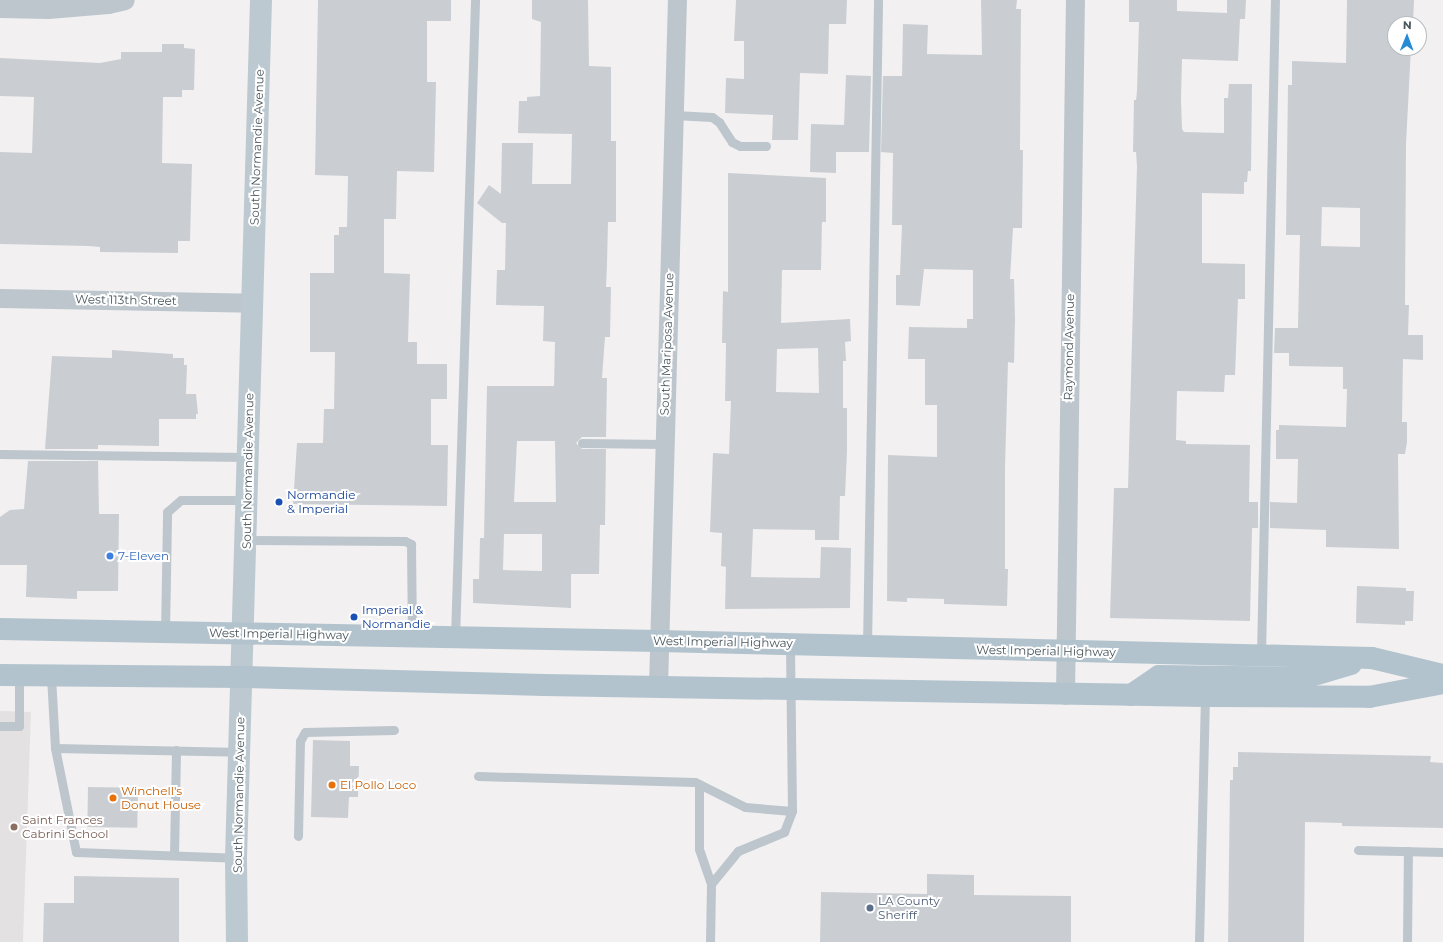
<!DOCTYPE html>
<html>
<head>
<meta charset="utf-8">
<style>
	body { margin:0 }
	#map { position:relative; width:1443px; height:942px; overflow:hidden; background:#f2f0f1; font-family:Montserrat,sans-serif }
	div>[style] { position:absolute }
	.education>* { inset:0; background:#e3e1e2; transform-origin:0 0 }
	.building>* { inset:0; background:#caced2; transform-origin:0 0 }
	.lane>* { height:9px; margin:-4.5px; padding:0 4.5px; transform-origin:4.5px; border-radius:4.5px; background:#bdc6cc }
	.street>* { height:19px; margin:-9.5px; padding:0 9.5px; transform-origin:9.5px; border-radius:9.5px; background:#bdc6cc }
	.secondary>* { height:22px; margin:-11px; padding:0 11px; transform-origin:11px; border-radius:11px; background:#bdc9d0 }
	.primary>* { height:22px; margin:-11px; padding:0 11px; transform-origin:11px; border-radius:11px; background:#b2c3cd }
	.dots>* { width:11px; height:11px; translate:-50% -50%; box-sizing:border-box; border:2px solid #fff; border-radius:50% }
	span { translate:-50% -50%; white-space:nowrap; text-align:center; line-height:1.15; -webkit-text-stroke:4px #fff; paint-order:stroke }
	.street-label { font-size:12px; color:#49565c }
	.transit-label { font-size:12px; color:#164399 }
	.left { translate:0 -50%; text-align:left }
	.shop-label { font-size:12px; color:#366cbe }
	.food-label { font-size:12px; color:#c56008 }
	.education-label { font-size:12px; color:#785e54 }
	.service-label { font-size:12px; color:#4e5e75 }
	.north { position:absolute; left:1387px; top:16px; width:40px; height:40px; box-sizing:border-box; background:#fff; border:1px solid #b6bbbe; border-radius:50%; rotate:1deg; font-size:11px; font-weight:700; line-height:16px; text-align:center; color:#49565c }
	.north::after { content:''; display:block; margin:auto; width:14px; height:18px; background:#278ad5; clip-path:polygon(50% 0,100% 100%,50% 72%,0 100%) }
</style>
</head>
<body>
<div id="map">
	<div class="education">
		<i style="left:0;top:711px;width:31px;height:231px;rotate:2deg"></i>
	</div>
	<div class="building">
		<i style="clip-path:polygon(318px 0,451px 0,451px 21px,427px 21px,427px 82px,436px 82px,434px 172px,397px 171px,396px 219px,384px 219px,384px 273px,410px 274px,408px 342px,417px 342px,417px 364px,447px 364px,447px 399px,431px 399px,431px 445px,448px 445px,447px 506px,293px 504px,297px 443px,323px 443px,324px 409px,334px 409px,335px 352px,310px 352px,310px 273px,334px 273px,334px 235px,339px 235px,339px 227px,347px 227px,348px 176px,315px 175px)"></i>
		<i style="clip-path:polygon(evenodd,532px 0,588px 0,589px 66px,611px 67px,611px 141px,616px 141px,616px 222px,608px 222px,607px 265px,606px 287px,611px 287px,610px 337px,605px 337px,602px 378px,607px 378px,606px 437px,582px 437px,576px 443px,582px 449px,606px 449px,605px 525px,600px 525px,599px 574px,571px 574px,571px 608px,473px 603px,473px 579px,479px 579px,480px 538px,484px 538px,487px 386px,554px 386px,555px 342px,543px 341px,544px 306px,496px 305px,497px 270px,505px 270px,506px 223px,502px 223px,477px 203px,489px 185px,501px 194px,502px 143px,533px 143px,532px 184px,571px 184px,572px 134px,518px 133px,519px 101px,527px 101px,527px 97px,540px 96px,541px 22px,532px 19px,532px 0,517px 441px,555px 441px,556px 502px,514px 502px,517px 441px,532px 0,504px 534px,542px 534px,542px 571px,503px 570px,504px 534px)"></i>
		<i style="clip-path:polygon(736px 0,847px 0,846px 24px,829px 24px,828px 74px,800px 73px,798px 140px,772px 140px,773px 115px,725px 113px,726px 78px,744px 79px,744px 41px,734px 41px)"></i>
		<i style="clip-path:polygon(981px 0,1017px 0,1016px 9px,1021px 9px,1020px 150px,1023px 150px,1022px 228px,1013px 228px,1010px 279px,1014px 279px,1015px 320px,1014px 363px,1008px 362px,1005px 467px,1005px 569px,1008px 569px,1007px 606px,944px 604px,944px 599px,907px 598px,907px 602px,887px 601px,888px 455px,937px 457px,937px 405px,925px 405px,925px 359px,908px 359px,909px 327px,967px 328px,967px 319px,973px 319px,973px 270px,924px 269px,920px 306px,896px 305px,896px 275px,900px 275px,902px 225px,892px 225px,893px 153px,881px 152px,883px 76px,902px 76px,903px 24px,928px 25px,927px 54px,982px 55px)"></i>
		<i style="clip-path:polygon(1129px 0,1177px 0,1177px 11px,1227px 13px,1227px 0,1246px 0,1245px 19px,1240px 19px,1238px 61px,1182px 59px,1181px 99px,1182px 129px,1184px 132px,1224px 133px,1224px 98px,1228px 98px,1229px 84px,1252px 84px,1251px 171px,1248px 171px,1247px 182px,1244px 182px,1244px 194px,1202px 193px,1202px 263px,1245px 264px,1245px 299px,1238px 299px,1235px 375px,1225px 375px,1224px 392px,1177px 391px,1176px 440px,1186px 441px,1186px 444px,1250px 445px,1249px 502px,1258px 502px,1258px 528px,1252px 528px,1250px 621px,1110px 618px,1114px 488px,1128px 488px,1133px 304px,1137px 166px,1136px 152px,1133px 152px,1134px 100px,1136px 100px,1137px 91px,1139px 22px,1129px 22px)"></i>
		<i style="clip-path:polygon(evenodd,1347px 0,1414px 0,1413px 24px,1395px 24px,1395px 48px,1411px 48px,1406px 144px,1405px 305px,1409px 305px,1408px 335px,1423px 335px,1423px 360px,1403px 359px,1402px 422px,1407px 422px,1407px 442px,1405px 454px,1398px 454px,1399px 549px,1326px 547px,1326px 530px,1270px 528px,1270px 502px,1297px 503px,1298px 459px,1276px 459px,1276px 430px,1279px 430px,1279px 425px,1346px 427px,1347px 389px,1343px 389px,1343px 367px,1289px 366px,1289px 353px,1274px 353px,1275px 328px,1298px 328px,1300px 235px,1286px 235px,1288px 85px,1292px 85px,1292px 61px,1346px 63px,1347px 0,1322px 207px,1360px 208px,1360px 247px,1321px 246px,1322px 207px)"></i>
		<i style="clip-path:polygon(162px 44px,184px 44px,184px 48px,195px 49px,194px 90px,182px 90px,182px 97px,163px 97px,162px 163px,192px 164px,190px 241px,178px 241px,178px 253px,100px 252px,100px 247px,88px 246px,0 244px,0 152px,32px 153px,34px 97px,0 96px,0 58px,100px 63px,121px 59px,121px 52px,162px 52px)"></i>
		<i style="clip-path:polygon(846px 75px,871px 76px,869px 152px,836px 152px,836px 173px,810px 172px,811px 124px,844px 125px)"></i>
		<i style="clip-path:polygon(evenodd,728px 173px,826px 178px,826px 222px,822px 222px,821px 270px,782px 270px,781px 323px,850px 319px,851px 341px,845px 342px,846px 361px,843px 361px,843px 408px,847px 408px,847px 451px,845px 496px,840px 496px,839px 540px,815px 540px,815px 530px,753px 529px,751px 577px,820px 578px,821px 547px,851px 548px,850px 608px,725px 609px,726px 567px,721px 566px,722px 533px,710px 532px,713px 453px,729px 454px,731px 401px,725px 401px,726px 343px,722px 343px,723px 291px,728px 292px,728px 173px,818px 348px,819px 393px,776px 392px,777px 349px,818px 348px)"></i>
		<i style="clip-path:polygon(112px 350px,173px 354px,173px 358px,184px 358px,184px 365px,187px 365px,186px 394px,196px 394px,198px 414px,196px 414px,196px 419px,159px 419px,159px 446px,98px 445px,98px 449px,45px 449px,52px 356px,112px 358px)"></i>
		<i style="clip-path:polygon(28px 461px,98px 461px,99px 514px,119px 514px,118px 591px,77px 591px,77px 599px,26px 597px,27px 565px,0 565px,0 517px,10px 510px,24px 509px)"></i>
		<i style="clip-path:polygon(1357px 586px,1406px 588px,1406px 591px,1414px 591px,1413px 621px,1405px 621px,1405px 625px,1356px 623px)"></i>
		<i style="clip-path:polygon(313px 740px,350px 741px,350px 766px,359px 766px,358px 797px,349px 797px,348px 818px,311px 817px)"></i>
		<i style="clip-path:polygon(1238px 752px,1431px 756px,1430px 762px,1443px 763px,1443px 828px,1342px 826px,1342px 823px,1305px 822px,1304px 942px,1228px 942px,1230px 780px,1233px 780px,1233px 767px,1238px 767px)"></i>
		<i style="left:88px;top:787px;width:50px;height:40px;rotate:1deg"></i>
		<i style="clip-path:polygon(927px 874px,974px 875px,974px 895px,1071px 896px,1071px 942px,820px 942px,821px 892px,927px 894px)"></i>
		<i style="clip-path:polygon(74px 876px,179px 878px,179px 942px,43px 942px,44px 903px,74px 903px)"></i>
	</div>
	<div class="lane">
		<i style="left:674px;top:115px;width:38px;rotate:3deg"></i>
		<i style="left:712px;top:117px;width:9px;rotate:36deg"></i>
		<i style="left:719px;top:122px;width:24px;rotate:57deg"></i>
		<i style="left:732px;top:142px;width:9px;rotate:27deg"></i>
		<i style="left:740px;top:146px;width:26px"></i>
		<i style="left:582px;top:443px;width:82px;rotate:0.7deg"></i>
		<i style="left:0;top:454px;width:247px;rotate:0.7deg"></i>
		<i style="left:246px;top:540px;width:159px;rotate:0.4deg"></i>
		<i style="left:405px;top:541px;width:7px;rotate:27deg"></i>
		<i style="left:411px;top:544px;width:92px;rotate:89.4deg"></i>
		<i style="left:165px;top:632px;width:120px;rotate:-89deg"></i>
		<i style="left:167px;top:512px;width:18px;rotate:-41deg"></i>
		<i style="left:181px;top:500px;width:66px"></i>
		<i style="left:455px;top:638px;width:638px;rotate:-88.2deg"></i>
		<i style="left:867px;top:646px;width:646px;rotate:-89.02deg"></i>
		<i style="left:1261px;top:655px;width:655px;rotate:-88.78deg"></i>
		<i style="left:51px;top:676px;width:72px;rotate:86.8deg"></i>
		<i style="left:55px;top:748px;width:106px;rotate:78.6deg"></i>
		<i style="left:76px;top:852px;width:160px;rotate:2.1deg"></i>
		<i style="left:0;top:726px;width:19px"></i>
		<i style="left:19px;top:726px;width:51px;rotate:-90deg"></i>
		<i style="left:55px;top:748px;width:185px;rotate:1.2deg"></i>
		<i style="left:478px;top:776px;width:217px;rotate:1.6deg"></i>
		<i style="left:695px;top:782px;width:56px;rotate:26.6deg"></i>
		<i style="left:745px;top:807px;width:47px;rotate:4.9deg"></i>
		<i style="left:699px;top:784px;width:65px;rotate:90deg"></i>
		<i style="left:699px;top:849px;width:37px;rotate:71deg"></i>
		<i style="left:298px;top:836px;width:95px;rotate:-88.8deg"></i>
		<i style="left:300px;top:741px;width:10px;rotate:-61deg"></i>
		<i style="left:305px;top:732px;width:89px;rotate:-1.3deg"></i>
		<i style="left:1358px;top:850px;width:85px;rotate:1.3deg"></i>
		<i style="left:174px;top:855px;width:105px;rotate:-88.9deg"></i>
		<i style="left:710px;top:942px;width:58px;rotate:-89deg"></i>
		<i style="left:711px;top:884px;width:43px;rotate:-50.7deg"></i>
		<i style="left:738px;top:851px;width:50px;rotate:-22.4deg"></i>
		<i style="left:784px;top:832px;width:22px;rotate:-69deg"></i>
		<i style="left:792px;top:811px;width:167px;rotate:-90.7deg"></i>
		<i style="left:1199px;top:942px;width:246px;rotate:-88.6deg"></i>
		<i style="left:1407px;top:942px;width:91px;rotate:-89.4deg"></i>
	</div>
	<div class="street">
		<i style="left:0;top:8px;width:48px;rotate:1.2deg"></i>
		<i style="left:48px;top:9px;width:60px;rotate:-4.8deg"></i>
		<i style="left:108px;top:4px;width:17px;rotate:-13deg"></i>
		<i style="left:0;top:298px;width:252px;rotate:1.1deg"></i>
		<i style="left:658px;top:687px;width:687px;rotate:-88.42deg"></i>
		<i style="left:1065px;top:695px;width:695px;rotate:-89.18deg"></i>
	</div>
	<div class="secondary">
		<i style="left:237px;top:942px;width:84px;rotate:-90.7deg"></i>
		<i style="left:236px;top:858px;width:858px;rotate:-88.33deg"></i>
	</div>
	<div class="primary">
		<i style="left:0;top:629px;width:659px;rotate:1.04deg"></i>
		<i style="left:659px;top:641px;width:713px;rotate:1.37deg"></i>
		<i style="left:1372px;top:658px;width:73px;rotate:13.5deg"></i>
		<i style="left:0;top:675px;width:242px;rotate:0.5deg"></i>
		<i style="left:242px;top:677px;width:302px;rotate:1.5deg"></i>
		<i style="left:544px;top:685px;width:661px;rotate:0.95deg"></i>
		<i style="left:1205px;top:696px;width:164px;rotate:0.3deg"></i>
		<i style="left:1369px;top:697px;width:75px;rotate:-10.7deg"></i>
		<i style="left:1131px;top:695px;width:34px;rotate:-34deg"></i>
		<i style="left:1159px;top:676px;width:145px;rotate:0.8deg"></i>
		<i style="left:1304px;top:678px;width:49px;rotate:-16.6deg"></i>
	</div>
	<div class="dots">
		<i style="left:279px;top:502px;background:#1a4fb4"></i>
		<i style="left:110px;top:556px;background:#3f7fe0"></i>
		<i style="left:354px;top:617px;background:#1a4fb4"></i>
		<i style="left:332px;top:785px;background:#e8710a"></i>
		<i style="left:113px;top:798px;background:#e8710a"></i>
		<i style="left:14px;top:827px;background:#8d6e63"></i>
		<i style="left:870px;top:908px;background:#5c6f8a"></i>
	</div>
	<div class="street-label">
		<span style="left:257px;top:147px;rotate:-88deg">South Normandie Avenue</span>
		<span style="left:126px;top:300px;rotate:1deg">West 113th Street</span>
		<span style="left:667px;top:344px;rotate:-88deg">South Mariposa Avenue</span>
		<span style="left:1069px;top:347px;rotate:-89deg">Raymond Avenue</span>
		<span style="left:248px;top:471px;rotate:-89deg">South Normandie Avenue</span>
		<span style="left:279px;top:634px;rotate:1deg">West Imperial Highway</span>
		<span style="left:723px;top:642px;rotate:1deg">West Imperial Highway</span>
		<span style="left:1046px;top:651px;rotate:1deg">West Imperial Highway</span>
		<span style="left:239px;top:795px;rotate:-89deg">South Normandie Avenue</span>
	</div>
	<div class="transit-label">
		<span class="left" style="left:287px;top:502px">Normandie<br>&amp; Imperial</span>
		<span class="left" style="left:362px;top:617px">Imperial &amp;<br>Normandie</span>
	</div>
	<div class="shop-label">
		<span class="left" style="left:118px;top:556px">7-Eleven</span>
	</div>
	<div class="food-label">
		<span class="left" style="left:340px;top:785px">El Pollo Loco</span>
		<span class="left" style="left:121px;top:798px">Winchell's<br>Donut House</span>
	</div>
	<div class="education-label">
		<span class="left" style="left:22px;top:827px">Saint Frances<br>Cabrini School</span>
	</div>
	<div class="service-label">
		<span class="left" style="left:878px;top:908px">LA County<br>Sheriff</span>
	</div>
	<div class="north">N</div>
</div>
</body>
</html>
